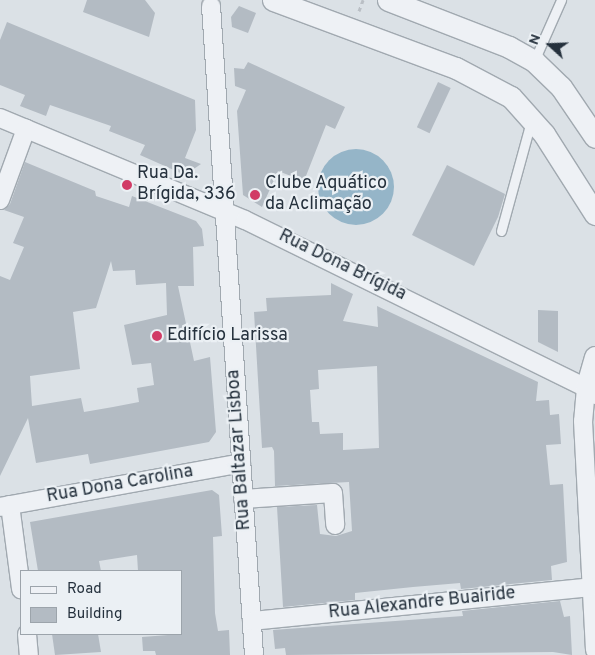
<!DOCTYPE html>
<html>
<head>
<meta charset="utf-8">
<style>
	body { margin:0 }
	#map { position:relative; width:595px; height:655px; overflow:hidden; background:#dbe1e6; font-family:Overpass,sans-serif }
	div>[style] { position:absolute }
	.water>* { inset:0; background:#95b5c8 }
	.round { border-radius:50% }
	.building>* { inset:0; background:#b3bbc3; transform-origin:0 0 }
	.path>* { height:3px; margin-top:-1.5px; transform-origin:0; background:repeating-linear-gradient(90deg,#babfc5 0 4px,transparent 0 8px) }
	.roads { filter:drop-shadow(1px 0 #a1a9b0) drop-shadow(-1px 0 #a1a9b0) drop-shadow(0 1px #a1a9b0) drop-shadow(0 -1px #a1a9b0) }
	.service>* { height:9px; margin:-4.5px; padding:0 4.5px; transform-origin:4.5px; border-radius:4.5px; background:#eef1f5 }
	.minor>* { height:18px; margin:-9px; padding:0 9px; transform-origin:9px; border-radius:9px; background:#eef1f5 }
	.tertiary>* { height:21px; margin:-10.5px; padding:0 10.5px; transform-origin:10.5px; border-radius:10.5px; background:#eef1f5 }
	.dots>* { width:14px; height:14px; translate:-50% -50%; box-sizing:border-box; border:2px solid #ebf0f4; border-radius:50% }
	span { translate:-50% -50%; white-space:nowrap; text-align:center; line-height:1.15; -webkit-text-stroke:4.5px #ebf0f4; paint-order:stroke }
	.poi-label { font-size:18px; color:#25313d }
	.left { translate:0 -50%; text-align:left }
	.street-label { font-size:18px; color:#25313d }
	.legend { position:absolute; left:20px; top:570px; width:162px; height:65px; box-sizing:border-box; background:#ebf0f4; border:1px solid #9ca4ab; margin:0; padding:6px 9px; list-style:none; font-size:15px; color:#25313d }
	.legend li { display:flex; align-items:center; gap:10px; height:25px }
	.legend b { width:25px; border:1px solid #9ca4ab }
	.north { position:absolute; left:525px; top:20px; width:50px; height:50px; -webkit-text-stroke:4px #ebf0f4; paint-order:stroke; rotate:290deg; font-size:14px; font-weight:700; line-height:20px; text-align:center; color:#25313d }
	.north::after { content:''; display:block; margin:auto; width:18px; height:22px; background:#25313d; clip-path:polygon(50% 0,100% 100%,50% 72%,0 100%) }
</style>
</head>
<body>
<div id="map">
	<div class="water">
		<i class="round" style="left:318px;top:149px;width:76px;height:76px"></i>
	</div>
	<div class="building">
		<i style="clip-path:polygon(87px 0,145px 0,155px 13px,149px 37px,83px 12px)"></i>
		<i style="clip-path:polygon(239px 6px,256px 13px,248px 33px,232px 27px,231px 17px)"></i>
		<i style="clip-path:polygon(7px 22px,195px 100px,196px 130px,185px 158px,201px 164px,185px 175px,140px 155px,145px 145px,109px 131px,111px 126px,50px 105px,46px 116px,20px 106px,25px 95px,0 85px,0 40px)"></i>
		<i style="clip-path:polygon(248px 62px,345px 107px,335px 129px,326px 125px,304px 181px,278px 171px,262px 207px,243px 195px,237px 111px,246px 90px,235px 86px,234px 68px,244px 69px)"></i>
		<i style="left:438px;top:82px;width:14px;height:50px;rotate:25deg"></i>
		<i style="clip-path:polygon(evenodd,25px 162px,95px 191px,96px 196px,129px 207px,132px 196px,196px 221px,202px 229px,204px 246px,193px 247px,194px 286px,178px 286px,194px 361px,210px 357px,216px 432px,209px 442px,90px 464px,88px 454px,36px 463px,28px 418px,0 476px,0 276px,10px 280px,24px 247px,13px 243px,24px 217px,4px 210px,10px 204px,25px 162px,111px 261px,113px 271px,135px 270px,136px 285px,166px 283px,167px 315px,124px 325px,132px 365px,151px 363px,154px 385px,137px 388px,139px 402px,113px 407px,84px 412px,81px 398px,32px 406px,30px 376px,80px 369px,73px 312px,96px 308px,111px 261px)"></i>
		<i style="clip-path:polygon(447px 165px,505px 194px,498px 217px,474px 266px,412px 235px)"></i>
		<i style="clip-path:polygon(evenodd,331px 283px,353px 294px,343px 321px,378px 327px,377px 306px,538px 382px,536px 401px,549px 400px,550px 415px,559px 414px,561px 444px,546px 445px,550px 485px,563px 484px,567px 562px,551px 566px,552px 580px,461px 589px,460px 583px,413px 587px,355px 593px,355px 600px,283px 607px,277px 507px,317px 505px,320px 534px,336px 536px,352px 531px,349px 482px,275px 486px,274px 451px,272px 447px,262px 448px,254px 312px,267px 311px,266px 298px,331px 295px,331px 283px,377px 366px,379px 448px,343px 450px,343px 433px,320px 434px,319px 422px,312px 422px,310px 390px,319px 389px,318px 370px,377px 366px)"></i>
		<i style="clip-path:polygon(538px 310px,558px 311px,558px 352px,538px 342px)"></i>
		<i style="clip-path:polygon(212px 490px,219px 495px,222px 536px,213px 537px,215px 613px,218px 631px,229px 630px,230px 655px,156px 655px,155px 651px,143px 651px,142px 637px,181px 634px,181px 571px,138px 571px,137px 555px,99px 561px,101px 571px,38px 571px,30px 522px)"></i>
		<i style="clip-path:polygon(560px 601px,564px 617px,570px 616px,572px 655px,553px 652px,286px 655px,285px 648px,275px 649px,273px 630px,463px 616px,462px 611px)"></i>
		<i style="clip-path:polygon(52px 634px,98px 634px,101px 652px,55px 655px)"></i>
	</div>
	<div class="path">
		<i style="left:359px;top:11px;width:12px;rotate:-70deg"></i>
	</div>
	<div class="roads">
		<div class="service">
			<i style="left:534px;top:61px;width:67px;rotate:-66.1deg"></i>
			<i style="left:501px;top:231px;width:114px;rotate:-74.7deg"></i>
		</div>
		<div class="minor">
			<i style="left:211px;top:6px;width:650px;rotate:86.21deg"></i>
			<i style="left:0;top:118px;width:265px;rotate:22.6deg"></i>
			<i style="left:245px;top:220px;width:380px;rotate:26.2deg"></i>
			<i style="left:586px;top:388px;width:33px;rotate:95deg"></i>
			<i style="left:583px;top:421px;width:229px;rotate:87deg"></i>
			<i style="left:0;top:200px;width:76px;rotate:-69.9deg"></i>
			<i style="left:243px;top:499px;width:90px;rotate:-3.8deg"></i>
			<i style="left:333px;top:493px;width:32px;rotate:86deg"></i>
			<i style="left:10px;top:505px;width:85px;rotate:82.5deg"></i>
			<i style="left:0;top:507px;width:245px;rotate:-10.3deg"></i>
			<i style="left:252px;top:621px;width:342px;rotate:-5.7deg"></i>
			<i style="left:27px;top:634px;width:21px;rotate:85deg"></i>
		</div>
		<div class="tertiary">
			<i style="left:273px;top:0;width:195px;rotate:20.4deg"></i>
			<i style="left:456px;top:68px;width:62px;rotate:27.8deg"></i>
			<i style="left:511px;top:97px;width:50px;rotate:48.3deg"></i>
			<i style="left:544px;top:134px;width:95px;rotate:57.5deg"></i>
			<i style="left:388px;top:0;width:130px;rotate:21.2deg"></i>
			<i style="left:509px;top:47px;width:29px;rotate:29deg"></i>
			<i style="left:534px;top:61px;width:37px;rotate:44deg"></i>
			<i style="left:561px;top:87px;width:60px;rotate:55.8deg"></i>
			<i style="left:595px;top:357px;width:32px;rotate:106deg"></i>
			<i style="left:586px;top:388px;width:10px;rotate:29deg"></i>
		</div>
	</div>
	<div class="dots">
		<i style="left:127px;top:185px;background:#d13b66"></i>
		<i style="left:255px;top:195px;background:#d13b66"></i>
		<i style="left:157px;top:336px;background:#d13b66"></i>
	</div>
	<div class="poi-label">
		<span class="left" style="left:137px;top:185px">Rua Da.<br>Brígida, 336</span>
		<span class="left" style="left:265px;top:195px">Clube Aquático<br>da Aclimação</span>
		<span class="left" style="left:167px;top:336px">Edifício Larissa</span>
	</div>
	<div class="street-label">
		<span style="left:342px;top:266px;rotate:26deg">Rua Dona Brígida</span>
		<span style="left:240px;top:450px;rotate:-94deg">Rua Baltazar Lisboa</span>
		<span style="left:120px;top:485px;rotate:-10deg">Rua Dona Carolina</span>
		<span style="left:422px;top:604px;rotate:-6deg">Rua Alexandre Buairide</span>
	</div>
	<ul class="legend">
	<li><b style="height:6px;background:#eef1f5"></b>Road</li>
	<li><b style="height:14px;background:#b3bbc3"></b>Building</li>
	</ul>
	<div class="north">N</div>
</div>
</body>
</html>
